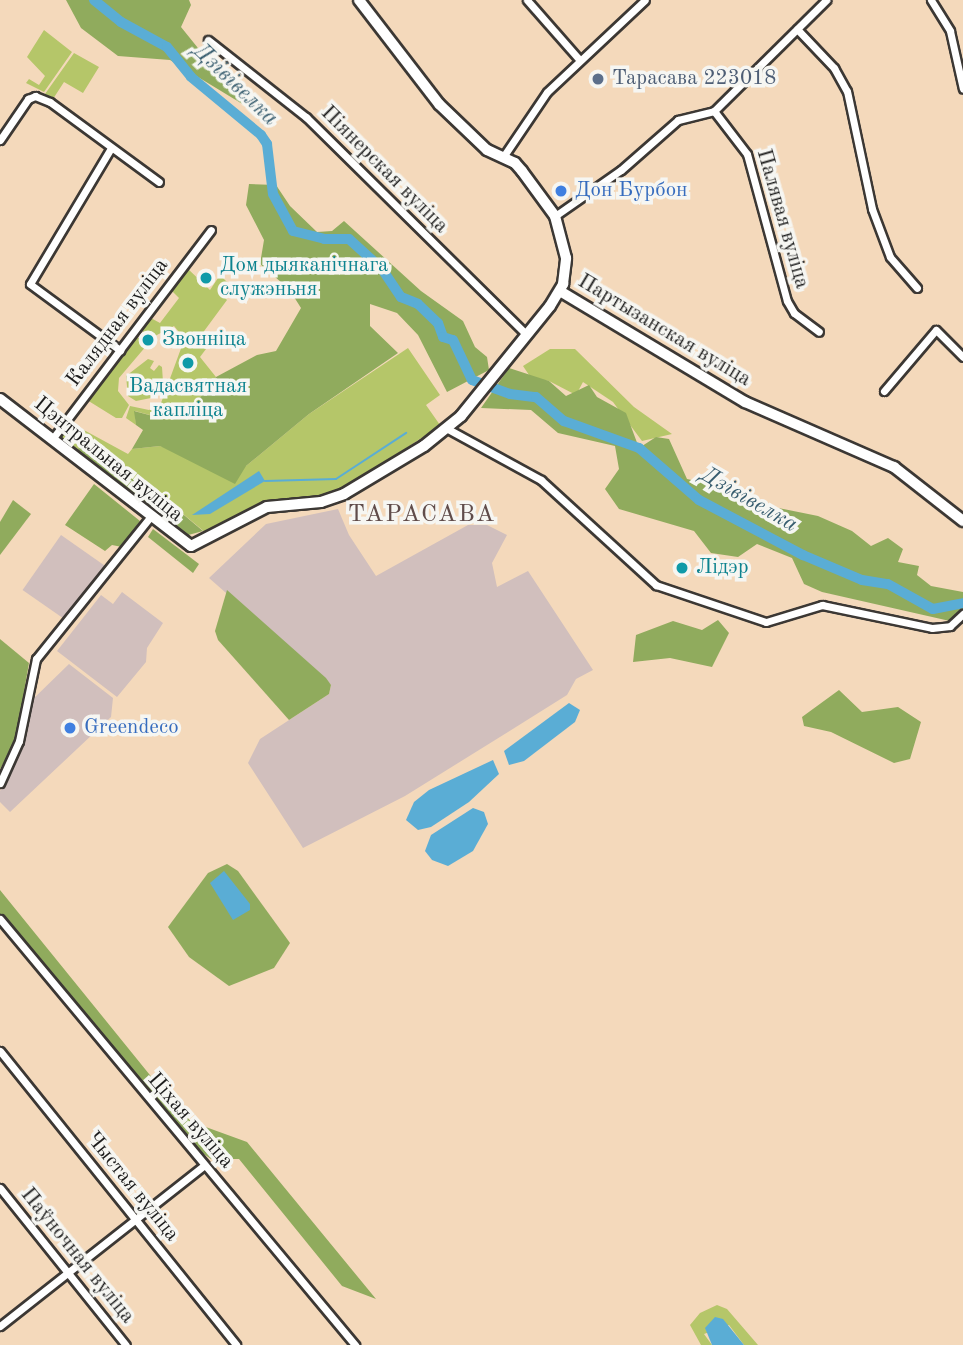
<!DOCTYPE html>
<html>
<head>
<meta charset="utf-8">
<style>
	body { margin:0 }
	#map { position:relative; width:963px; height:1345px; overflow:hidden; background:#f4d9bb; font-family:"Old Standard TT",serif }
	div>[style] { position:absolute }
	.industrial>* { inset:0; background:#d1bfbd; transform-origin:0 0 }
	.green>* { inset:0; background:#b5c669 }
	.forest>* { inset:0; background:#90ab5d }
	.water>* { inset:0; background:#5aadd5 }
	.stream>* { height:2px; margin:-1px; padding:0 1px; transform-origin:1px; border-radius:1px; background:#5aadd5 }
	.river>* { height:10px; margin:-5px; padding:0 5px; transform-origin:5px; border-radius:5px; background:#5aadd5 }
	.roads { filter:drop-shadow(2px 0 #3c3834) drop-shadow(-2px 0 #3c3834) drop-shadow(0 2px #3c3834) drop-shadow(0 -2px #3c3834) }
	.street>* { height:7px; margin:-3.5px; padding:0 3.5px; transform-origin:3.5px; border-radius:3.5px; background:#fff }
	.secondary>* { height:10px; margin:-5px; padding:0 5px; transform-origin:5px; border-radius:5px; background:#fff }
	.dots>* { width:19px; height:19px; translate:-50% -50%; box-sizing:border-box; border:4px solid #f6f6f2; border-radius:50% }
	span { translate:-50% -50%; white-space:nowrap; text-align:center; line-height:1.15; -webkit-text-stroke:7px #f6f6f2; paint-order:stroke }
	.service-label { font-size:21px; color:#4e5e75 }
	.left { translate:0 -50%; text-align:left }
	.street-label { font-size:21px; color:#1c1c1c }
	.shop-label { font-size:21px; color:#366cbe }
	.culture-label { font-size:21px; color:#0d838f }
	.water-label { font-size:23px; color:#385d6f; font-style:italic }
	.quarter-label { font-size:24px; color:#604c4a; letter-spacing:2px }
</style>
</head>
<body>
<div id="map">
	<div class="industrial">
		<i style="clip-path:polygon(338px 509px,349px 535px,376px 576px,468px 525px,487px 525px,507px 535px,492px 563px,497px 587px,528px 571px,593px 670px,576px 679px,567px 695px,508px 732px,405px 796px,303px 848px,248px 763px,260px 739px,329px 694px,331px 685px,209px 578px,266px 524px)"></i>
		<i style="left:61px;top:535px;width:54px;height:67px;rotate:35deg"></i>
		<i style="clip-path:polygon(122px 592px,163px 623px,147px 648px,146px 662px,117px 697px,57px 651px,101px 595px,113px 604px)"></i>
		<i style="clip-path:polygon(69px 664px,113px 698px,111px 717px,10px 812px,0 802px,0 791px,23px 742px,30px 702px)"></i>
	</div>
	<div class="green">
		<i style="clip-path:polygon(44px 30px,72px 52px,44px 92px,26px 83px,29px 79px,39px 85px,45px 76px,27px 57px)"></i>
		<i style="clip-path:polygon(74px 53px,99px 67px,83px 93px,64px 82px,53px 99px,45px 94px)"></i>
		<i style="clip-path:polygon(187px 268px,210px 290px,220px 275px,231px 286px,223px 296px,227px 300px,196px 342px,206px 349px,200px 357px,216px 377px,185px 417px,168px 420px,135px 411px,136px 425px,126px 418px,130px 406px,149px 410px,161px 403px,183px 343px,196px 342px,196px 337px,183px 337px,174px 326px,155px 336px,145px 336px,140px 325px,149px 317px,160px 323px,179px 298px,171px 290px)"></i>
		<i style="clip-path:polygon(134px 337px,144px 339px,147px 345px,119px 378px,118px 391px,129px 405px,122px 418px,116px 418px,87px 400px)"></i>
		<i style="clip-path:polygon(408px 348px,440px 395px,426px 405px,440px 425px,434px 430px,341px 490px,317px 497px,264px 502px,206px 533px,147px 484px,115px 473px,87px 446px,76px 449px,61px 437px,71px 423px,128px 454px,132px 449px,160px 446px,246px 466px,309px 414px)"></i>
		<i style="clip-path:polygon(550px 349px,575px 349px,634px 407px,672px 434px,642px 441px,613px 402px,583px 382px,576px 395px,549px 381px,531px 378px,523px 366px)"></i>
		<i style="clip-path:polygon(148px 359px,154px 361px,150px 368px,154px 371px,159px 365px,162px 367px,163px 382px,151px 398px,136px 401px,128px 396px,126px 376px)"></i>
		<i style="clip-path:polygon(717px 1305px,727px 1309px,758px 1345px,744px 1345px,729px 1325px,704px 1334px,712px 1345px,701px 1345px,690px 1325px,700px 1313px)"></i>
	</div>
	<div class="forest">
		<i style="clip-path:polygon(66px 0,189px 0,191px 5px,181px 27px,244px 105px,170px 60px,118px 56px,81px 28px)"></i>
		<i style="clip-path:polygon(249px 184px,276px 185px,290px 206px,317px 232px,332px 231px,344px 221px,421px 291px,463px 321px,475px 347px,487px 357px,489px 370px,447px 392px,418px 335px,397px 313px,370px 304px,370px 326px,398px 353px,309px 414px,246px 466px,235px 484px,160px 446px,132px 449px,143px 430px,136px 425px,134px 411px,168px 420px,185px 417px,216px 377px,257px 355px,276px 351px,301px 308px,289px 289px,260px 264px,264px 240px,246px 205px)"></i>
		<i style="clip-path:polygon(509px 368px,549px 381px,566px 396px,589px 385px,597px 397px,626px 413px,639px 448px,656px 437px,669px 439px,687px 479px,738px 490px,754px 503px,818px 516px,852px 531px,871px 546px,888px 538px,903px 549px,898px 562px,919px 566px,917px 575px,931px 586px,963px 592px,963px 624px,822px 592px,804px 584px,792px 558px,757px 544px,738px 557px,711px 553px,694px 531px,619px 509px,605px 489px,619px 469px,615px 446px,558px 433px,531px 410px,481px 408px)"></i>
		<i style="clip-path:polygon(87px 446px,107px 461px,115px 473px,147px 484px,203px 531px,181px 537px,80px 457px,76px 449px)"></i>
		<i style="clip-path:polygon(94px 484px,140px 521px,122px 547px,112px 545px,105px 551px,65px 525px)"></i>
		<i style="clip-path:polygon(13px 500px,31px 514px,0 555px,0 522px)"></i>
		<i style="clip-path:polygon(153px 529px,199px 564px,193px 573px,148px 537px)"></i>
		<i style="clip-path:polygon(227px 590px,326px 678px,331px 685px,329px 694px,289px 720px,218px 640px,215px 631px)"></i>
		<i style="clip-path:polygon(718px 620px,729px 633px,712px 667px,670px 658px,633px 662px,636px 635px,673px 621px,702px 630px)"></i>
		<i style="clip-path:polygon(0 639px,29px 663px,15px 744px,0 769px)"></i>
		<i style="clip-path:polygon(839px 690px,862px 712px,898px 707px,921px 722px,910px 759px,894px 763px,831px 732px,804px 726px,802px 717px)"></i>
		<i style="clip-path:polygon(227px 864px,238px 871px,290px 943px,274px 968px,229px 986px,189px 957px,168px 927px,208px 873px)"></i>
		<i style="clip-path:polygon(0 890px,175px 1106px,192px 1122px,247px 1142px,376px 1299px,342px 1286px,239px 1159px,211px 1159px,201px 1152px,93px 1035px,0 915px)"></i>
	</div>
	<div class="water">
		<i style="clip-path:polygon(259px 471px,265px 481px,210px 514px,192px 515px)"></i>
		<i style="clip-path:polygon(569px 703px,580px 710px,575px 722px,524px 761px,509px 765px,504px 751px)"></i>
		<i style="clip-path:polygon(493px 760px,499px 774px,469px 802px,431px 827px,418px 830px,406px 820px,414px 802px,429px 790px)"></i>
		<i style="clip-path:polygon(473px 808px,484px 812px,488px 824px,473px 851px,448px 866px,432px 860px,425px 851px,431px 835px)"></i>
		<i style="clip-path:polygon(224px 871px,250px 904px,250px 910px,233px 920px,210px 883px)"></i>
		<i style="clip-path:polygon(715px 1317px,723px 1319px,744px 1345px,712px 1345px,705px 1328px)"></i>
	</div>
	<div class="stream">
		<i style="left:265px;top:481px;width:71px;rotate:-1.6deg"></i>
		<i style="left:336px;top:479px;width:84px;rotate:-33.3deg"></i>
	</div>
	<div class="river">
		<i style="left:94px;top:0;width:35px;rotate:39deg"></i>
		<i style="left:121px;top:22px;width:52px;rotate:28.5deg"></i>
		<i style="left:167px;top:47px;width:38px;rotate:51deg"></i>
		<i style="left:191px;top:77px;width:91px;rotate:39.6deg"></i>
		<i style="left:261px;top:135px;width:11px;rotate:56deg"></i>
		<i style="left:267px;top:144px;width:50px;rotate:83.2deg"></i>
		<i style="left:273px;top:194px;width:42px;rotate:61.6deg"></i>
		<i style="left:293px;top:231px;width:32px;rotate:14deg"></i>
		<i style="left:324px;top:239px;width:25px"></i>
		<i style="left:349px;top:239px;width:45px;rotate:42.3deg"></i>
		<i style="left:382px;top:269px;width:34px;rotate:56deg"></i>
		<i style="left:401px;top:297px;width:18px;rotate:22deg"></i>
		<i style="left:418px;top:304px;width:28px;rotate:44deg"></i>
		<i style="left:438px;top:323px;width:15px;rotate:70deg"></i>
		<i style="left:443px;top:337px;width:10px;rotate:17deg"></i>
		<i style="left:453px;top:340px;width:44px;rotate:64.6deg"></i>
		<i style="left:472px;top:380px;width:40px;rotate:20.2deg"></i>
		<i style="left:510px;top:394px;width:26px;rotate:7deg"></i>
		<i style="left:536px;top:397px;width:37px;rotate:41deg"></i>
		<i style="left:564px;top:421px;width:80px;rotate:19.8deg"></i>
		<i style="left:639px;top:448px;width:79px;rotate:40.9deg"></i>
		<i style="left:699px;top:500px;width:118px;rotate:27.9deg"></i>
		<i style="left:803px;top:555px;width:64px;rotate:23deg"></i>
		<i style="left:862px;top:580px;width:26px;rotate:9deg"></i>
		<i style="left:888px;top:584px;width:51px;rotate:29.1deg"></i>
		<i style="left:933px;top:609px;width:31px;rotate:-11deg"></i>
	</div>
	<div class="roads">
		<div class="street">
			<i style="left:527px;top:0;width:77px;rotate:48.7deg"></i>
			<i style="left:931px;top:0;width:36px;rotate:58deg"></i>
			<i style="left:950px;top:31px;width:59px;rotate:77.4deg"></i>
			<i style="left:797px;top:29px;width:54px;rotate:46.5deg"></i>
			<i style="left:834px;top:68px;width:26px;rotate:61deg"></i>
			<i style="left:847px;top:91px;width:121px;rotate:78deg"></i>
			<i style="left:872px;top:209px;width:51px;rotate:69.4deg"></i>
			<i style="left:890px;top:257px;width:41px;rotate:48.9deg"></i>
			<i style="left:208px;top:40px;width:125px;rotate:38.2deg"></i>
			<i style="left:306px;top:117px;width:310px;rotate:44.6deg"></i>
			<i style="left:714px;top:111px;width:54px;rotate:52.5deg"></i>
			<i style="left:747px;top:154px;width:152px;rotate:74.8deg"></i>
			<i style="left:787px;top:301px;width:14px;rotate:60deg"></i>
			<i style="left:794px;top:313px;width:31px;rotate:37deg"></i>
			<i style="left:0;top:140px;width:50px;rotate:-55.7deg"></i>
			<i style="left:28px;top:99px;width:8px;rotate:-23deg"></i>
			<i style="left:35px;top:96px;width:16px;rotate:22deg"></i>
			<i style="left:50px;top:102px;width:135px;rotate:36.3deg"></i>
			<i style="left:111px;top:148px;width:158px;rotate:120.8deg"></i>
			<i style="left:30px;top:284px;width:112px;rotate:36.3deg"></i>
			<i style="left:503px;top:157px;width:78px;rotate:-55.9deg"></i>
			<i style="left:547px;top:92px;width:134px;rotate:-43.2deg"></i>
			<i style="left:555px;top:216px;width:80px;rotate:-34.9deg"></i>
			<i style="left:621px;top:170px;width:76px;rotate:-41.3deg"></i>
			<i style="left:678px;top:120px;width:37px;rotate:-14deg"></i>
			<i style="left:714px;top:111px;width:158px;rotate:-44.7deg"></i>
			<i style="left:884px;top:391px;width:80px;rotate:-49.6deg"></i>
			<i style="left:936px;top:330px;width:38px;rotate:45deg"></i>
			<i style="left:448px;top:429px;width:106px;rotate:28.7deg"></i>
			<i style="left:541px;top:480px;width:156px;rotate:42.4deg"></i>
			<i style="left:656px;top:585px;width:116px;rotate:18.6deg"></i>
			<i style="left:766px;top:622px;width:59px;rotate:-16.9deg"></i>
			<i style="left:822px;top:605px;width:112px;rotate:11.8deg"></i>
			<i style="left:932px;top:628px;width:18px;rotate:-6deg"></i>
			<i style="left:950px;top:626px;width:18px;rotate:-43deg"></i>
			<i style="left:53px;top:438px;width:261px;rotate:-52.8deg"></i>
			<i style="left:0;top:783px;width:46px;rotate:-65.7deg"></i>
			<i style="left:19px;top:741px;width:84px;rotate:-78.3deg"></i>
			<i style="left:36px;top:659px;width:184px;rotate:-51.2deg"></i>
			<i style="left:0;top:919px;width:555px;rotate:50.19deg"></i>
			<i style="left:0;top:1051px;width:377px;rotate:51.2deg"></i>
			<i style="left:0;top:1188px;width:201px;rotate:51.3deg"></i>
			<i style="left:0;top:1326px;width:257px;rotate:-38.2deg"></i>
		</div>
		<div class="secondary">
			<i style="left:560px;top:291px;width:216px;rotate:31deg"></i>
			<i style="left:745px;top:402px;width:163px;rotate:23.6deg"></i>
			<i style="left:894px;top:467px;width:88px;rotate:38deg"></i>
			<i style="left:0;top:399px;width:241px;rotate:37.6deg"></i>
			<i style="left:191px;top:546px;width:85px;rotate:-27.2deg"></i>
			<i style="left:267px;top:507px;width:54px;rotate:-5.3deg"></i>
			<i style="left:321px;top:502px;width:24px;rotate:-19deg"></i>
			<i style="left:344px;top:494px;width:93px;rotate:-31deg"></i>
			<i style="left:424px;top:446px;width:48px;rotate:-39deg"></i>
			<i style="left:461px;top:416px;width:141px;rotate:-51deg"></i>
			<i style="left:550px;top:306px;width:26px;rotate:-59deg"></i>
			<i style="left:563px;top:284px;width:26px;rotate:-83deg"></i>
			<i style="left:566px;top:258px;width:43px;rotate:-104.7deg"></i>
			<i style="left:555px;top:216px;width:56px;rotate:-126.3deg"></i>
			<i style="left:522px;top:171px;width:11px;rotate:-131deg"></i>
			<i style="left:515px;top:163px;width:31px;rotate:-155deg"></i>
			<i style="left:487px;top:150px;width:66px;rotate:-136.2deg"></i>
			<i style="left:439px;top:104px;width:131px;rotate:-127.6deg"></i>
		</div>
	</div>
	<div class="dots">
		<i style="left:598px;top:79px;background:#5c6f8a"></i>
		<i style="left:561px;top:191px;background:#3f7fe0"></i>
		<i style="left:206px;top:278px;background:#0f9aa8"></i>
		<i style="left:148px;top:340px;background:#0f9aa8"></i>
		<i style="left:188px;top:363px;background:#0f9aa8"></i>
		<i style="left:682px;top:568px;background:#0f9aa8"></i>
		<i style="left:70px;top:728px;background:#3f7fe0"></i>
	</div>
	<div class="service-label">
		<span class="left" style="left:612px;top:79px">Тарасава 223018</span>
	</div>
	<div class="street-label">
		<span style="left:384px;top:170px;rotate:45deg">Піянерская вуліца</span>
		<span style="left:782px;top:219px;rotate:74deg">Палявая вуліца</span>
		<span style="left:118px;top:323px;rotate:-53deg">Калядная вуліца</span>
		<span style="left:664px;top:331px;rotate:31deg">Партызанская вуліца</span>
		<span style="left:108px;top:460px;rotate:39deg">Цэнтральная вуліца</span>
		<span style="left:190px;top:1121px;rotate:49deg">Ціхая вуліца</span>
		<span style="left:132px;top:1187px;rotate:51deg">Чыстая вуліца</span>
		<span style="left:77px;top:1256px;rotate:51deg">Паўночная вуліца</span>
	</div>
	<div class="shop-label">
		<span class="left" style="left:575px;top:191px">Дон Бурбон</span>
		<span class="left" style="left:84px;top:728px">Greendeco</span>
	</div>
	<div class="culture-label">
		<span class="left" style="left:220px;top:278px">Дом дыяканічнага<br>служэньня</span>
		<span class="left" style="left:162px;top:340px">Звонніца</span>
		<span style="left:188px;top:399px">Вадасвятная<br>капліца</span>
		<span class="left" style="left:696px;top:568px">Лідэр</span>
	</div>
	<div class="water-label">
		<span style="left:235px;top:85px;rotate:44deg">Дзівівелка</span>
		<span style="left:749px;top:500px;rotate:30deg">Дзівівелка</span>
	</div>
	<div class="quarter-label">
		<span style="left:422px;top:516px">ТАРАСАВА</span>
	</div>
</div>
</body>
</html>
